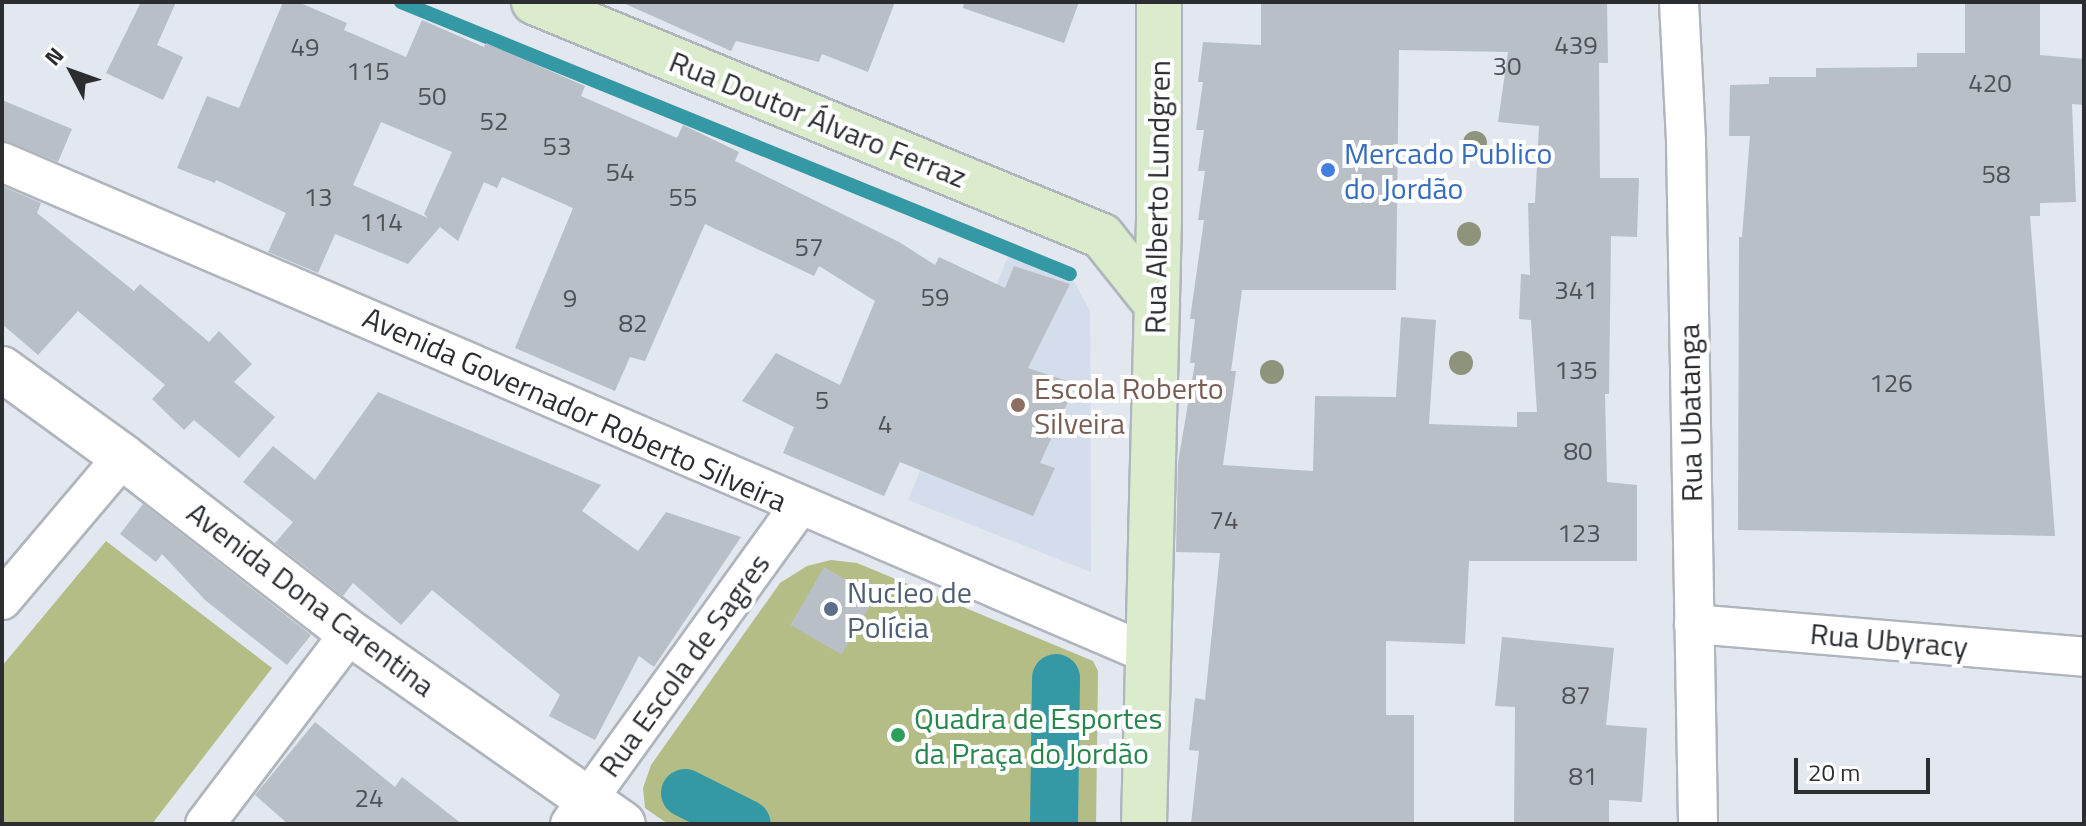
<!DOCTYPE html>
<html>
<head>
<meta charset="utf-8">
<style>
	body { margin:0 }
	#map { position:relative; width:2086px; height:826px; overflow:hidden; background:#e2e7f0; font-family:"Titillium Web",sans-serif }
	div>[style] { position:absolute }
	.built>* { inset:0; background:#d4ddec }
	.green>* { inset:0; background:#b5bd87 }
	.stream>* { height:14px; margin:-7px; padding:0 7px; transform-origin:7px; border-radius:7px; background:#3598a5 }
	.canal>* { height:48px; margin:-24px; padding:0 24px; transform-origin:24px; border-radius:24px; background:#3598a5 }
	.building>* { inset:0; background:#b9bfc7; transform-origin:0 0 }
	.roads { filter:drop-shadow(2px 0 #b0b5bd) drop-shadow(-2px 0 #b0b5bd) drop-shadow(0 2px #b0b5bd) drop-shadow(0 -2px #b0b5bd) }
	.minor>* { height:38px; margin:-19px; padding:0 19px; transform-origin:19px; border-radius:19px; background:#fff }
	.tertiary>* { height:44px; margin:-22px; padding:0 22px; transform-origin:22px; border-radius:22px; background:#fff }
	.secondary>* { height:44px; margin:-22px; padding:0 22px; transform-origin:22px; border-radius:22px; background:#daeccc }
	.trees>* { width:24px; height:24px; margin:-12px; border-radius:50%; background:#8e937b }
	.dots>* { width:22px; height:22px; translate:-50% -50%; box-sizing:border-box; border:4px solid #fff; border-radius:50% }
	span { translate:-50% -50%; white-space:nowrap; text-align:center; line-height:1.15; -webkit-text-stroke:8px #fff; paint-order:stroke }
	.number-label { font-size:26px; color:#4e5256 }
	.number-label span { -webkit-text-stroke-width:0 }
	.street-label { font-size:30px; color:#2b2d30 }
	.shop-label { font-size:30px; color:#366cbe }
	.left { translate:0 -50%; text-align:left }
	.education-label { font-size:30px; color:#785e54 }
	.service-label { font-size:30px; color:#4e5e75 }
	.leisure-label { font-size:30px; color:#27864d }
	.frame { position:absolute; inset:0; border:4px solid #2b2d30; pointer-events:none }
	.north { position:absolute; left:32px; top:32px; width:80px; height:80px; -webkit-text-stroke:6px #fff; paint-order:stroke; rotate:311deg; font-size:22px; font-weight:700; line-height:32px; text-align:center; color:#2b2d30 }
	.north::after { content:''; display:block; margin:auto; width:28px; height:36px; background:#2b2d30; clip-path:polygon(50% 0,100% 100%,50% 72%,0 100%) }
	.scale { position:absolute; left:1794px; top:758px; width:136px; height:36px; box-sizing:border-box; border:4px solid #2b2d30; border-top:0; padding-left:10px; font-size:24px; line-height:28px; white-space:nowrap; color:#2b2d30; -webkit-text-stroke:6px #fff; paint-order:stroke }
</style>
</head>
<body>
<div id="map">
	<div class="built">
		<i style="clip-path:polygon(1011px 249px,1070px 274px,1090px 311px,1091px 572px,908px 500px)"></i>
	</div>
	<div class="green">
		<i style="clip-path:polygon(106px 541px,272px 668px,152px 824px,2px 824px,2px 666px)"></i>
		<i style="clip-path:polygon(831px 560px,857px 563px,1093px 661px,1098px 671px,1096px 824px,668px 824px,645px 808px,643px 788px,651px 765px,780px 583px,807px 566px)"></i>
	</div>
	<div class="stream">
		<i style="left:401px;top:2px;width:722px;rotate:22.13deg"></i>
	</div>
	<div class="canal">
		<i style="left:685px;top:793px;width:69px;rotate:26.6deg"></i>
		<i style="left:1054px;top:824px;width:146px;rotate:-89.2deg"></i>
	</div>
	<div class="building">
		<i style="clip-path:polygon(141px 2px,176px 2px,157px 45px,183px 57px,163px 100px,106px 73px)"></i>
		<i style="clip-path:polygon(evenodd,283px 2px,298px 2px,347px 23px,344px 30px,406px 57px,422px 20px,484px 47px,486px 43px,585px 86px,581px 96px,677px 138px,683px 125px,739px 152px,735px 161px,899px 242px,935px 265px,939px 257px,1005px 288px,1014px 266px,1070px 284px,1028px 368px,1076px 384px,1040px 463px,1055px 468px,1033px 516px,900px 462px,884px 496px,783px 453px,794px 427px,742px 401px,776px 353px,840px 385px,875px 301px,819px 266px,814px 276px,705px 224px,645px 361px,630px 357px,615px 391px,515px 348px,573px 208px,502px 177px,497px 188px,484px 182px,458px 241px,440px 227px,408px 264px,335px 234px,318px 273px,268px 252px,286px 213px,216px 180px,215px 183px,177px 168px,207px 96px,239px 108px,283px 2px,381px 122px,452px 152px,424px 214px,428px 218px,353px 185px,381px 122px)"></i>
		<i style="clip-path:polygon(621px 2px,895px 2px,868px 72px,822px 54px,819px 62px,736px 41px,731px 51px)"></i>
		<i style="clip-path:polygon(964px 2px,1079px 2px,1064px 43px,963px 8px)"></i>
		<i style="clip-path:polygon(evenodd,1261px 2px,1607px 2px,1608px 63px,1599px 63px,1600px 178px,1639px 178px,1637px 237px,1611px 236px,1609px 394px,1605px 394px,1607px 482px,1637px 485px,1637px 561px,1469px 561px,1465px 644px,1386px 641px,1386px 715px,1414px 715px,1414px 824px,1191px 824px,1199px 751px,1189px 750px,1195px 698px,1205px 700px,1220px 553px,1176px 552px,1178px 462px,1195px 363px,1190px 363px,1195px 319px,1190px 319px,1204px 220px,1198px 220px,1205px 171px,1198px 171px,1204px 130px,1196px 130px,1203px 82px,1198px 82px,1203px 42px,1261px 45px,1261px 2px,1399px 50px,1508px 52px,1498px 122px,1539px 126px,1535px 203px,1528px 203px,1530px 275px,1521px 274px,1519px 319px,1531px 320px,1537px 412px,1517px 412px,1517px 427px,1429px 424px,1436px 320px,1401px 317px,1396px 397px,1315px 396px,1313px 471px,1223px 465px,1236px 371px,1231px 371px,1242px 290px,1396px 290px,1399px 50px)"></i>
		<i style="clip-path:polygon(1965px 2px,2040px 2px,2040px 55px,2084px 59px,2084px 105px,2072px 104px,2076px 202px,2040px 203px,2040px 216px,2030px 216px,2055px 536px,1738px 530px,1739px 237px,1742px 237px,1750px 136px,1729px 136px,1730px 85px,1769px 84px,1769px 77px,1816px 77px,1816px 68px,1917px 67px,1917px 53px,1965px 53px)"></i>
		<i style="clip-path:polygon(2px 100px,72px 129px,58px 162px,2px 140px)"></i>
		<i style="clip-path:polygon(2px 186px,41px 203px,37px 213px,134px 291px,140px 284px,209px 342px,219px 331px,252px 364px,234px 382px,275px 417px,239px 458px,194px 420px,184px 430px,152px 399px,165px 385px,78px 311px,38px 355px,2px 324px)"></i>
		<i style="clip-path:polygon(378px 392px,601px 485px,582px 511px,638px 551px,666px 512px,741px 537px,654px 667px,639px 656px,595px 740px,549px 716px,560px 695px,432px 590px,401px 625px,353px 583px,343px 596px,275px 543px,293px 522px,243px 482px,273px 446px,315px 480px)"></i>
		<i style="clip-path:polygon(143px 504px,311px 635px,287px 665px,205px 600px,162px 554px,156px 562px,120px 534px)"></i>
		<i style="left:824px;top:567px;width:59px;height:67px;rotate:30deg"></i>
		<i style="clip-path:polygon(1502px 637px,1614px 648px,1606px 725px,1647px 728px,1642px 802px,1609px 800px,1609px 824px,1514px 824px,1515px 707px,1495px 706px)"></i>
		<i style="clip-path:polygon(315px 722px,395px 787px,402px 777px,462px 824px,288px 824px,255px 795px)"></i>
	</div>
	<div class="roads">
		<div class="minor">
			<i style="left:1679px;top:2px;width:140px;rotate:87.1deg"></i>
			<i style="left:1686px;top:142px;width:682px;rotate:88.99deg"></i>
			<i style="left:2px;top:162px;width:1248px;rotate:23.22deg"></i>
			<i style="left:2px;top:600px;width:187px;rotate:-49.8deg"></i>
			<i style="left:1694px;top:624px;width:391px;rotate:4.8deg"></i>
			<i style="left:205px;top:824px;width:240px;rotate:-52.8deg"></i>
			<i style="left:570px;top:824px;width:392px;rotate:-54.2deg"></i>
		</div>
		<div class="tertiary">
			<i style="left:2px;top:369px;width:150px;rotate:36deg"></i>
			<i style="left:123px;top:457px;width:287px;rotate:37.8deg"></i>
			<i style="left:350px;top:633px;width:333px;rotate:35deg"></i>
		</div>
		<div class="secondary">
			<i style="left:534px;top:2px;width:614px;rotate:22.39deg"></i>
			<i style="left:1102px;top:236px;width:88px;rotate:51.4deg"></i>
			<i style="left:1144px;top:824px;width:606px;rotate:-88.58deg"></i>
			<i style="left:1159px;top:218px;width:216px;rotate:-90deg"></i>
		</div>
	</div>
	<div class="trees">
		<i style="left:1475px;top:143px"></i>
		<i style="left:1469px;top:234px"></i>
		<i style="left:1461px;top:363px"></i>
		<i style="left:1272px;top:372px"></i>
	</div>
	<div class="dots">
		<i style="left:1328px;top:170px;background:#3f7fe0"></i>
		<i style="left:1018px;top:405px;background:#8d6e63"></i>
		<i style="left:831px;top:609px;background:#5c6f8a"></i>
		<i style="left:898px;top:735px;background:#2e9e5b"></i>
	</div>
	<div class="number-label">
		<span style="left:1576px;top:45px">439</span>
		<span style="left:305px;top:47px">49</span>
		<span style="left:1507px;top:66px">30</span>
		<span style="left:368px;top:71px">115</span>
		<span style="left:1990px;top:83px">420</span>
		<span style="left:432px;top:96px">50</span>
		<span style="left:494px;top:121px">52</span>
		<span style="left:557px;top:146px">53</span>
		<span style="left:620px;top:172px">54</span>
		<span style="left:1996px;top:174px">58</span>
		<span style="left:318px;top:197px">13</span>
		<span style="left:683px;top:197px">55</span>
		<span style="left:381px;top:222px">114</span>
		<span style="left:809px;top:247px">57</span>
		<span style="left:1576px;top:290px">341</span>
		<span style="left:935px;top:297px">59</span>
		<span style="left:570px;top:298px">9</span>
		<span style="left:633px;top:323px">82</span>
		<span style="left:1576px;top:370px">135</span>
		<span style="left:1891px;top:383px">126</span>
		<span style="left:822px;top:400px">5</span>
		<span style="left:885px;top:424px">4</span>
		<span style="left:1578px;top:451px">80</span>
		<span style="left:1224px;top:520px">74</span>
		<span style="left:1579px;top:533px">123</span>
		<span style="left:1576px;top:695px">87</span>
		<span style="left:1583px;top:776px">81</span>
		<span style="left:369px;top:798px">24</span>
	</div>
	<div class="street-label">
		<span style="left:818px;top:119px;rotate:22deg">Rua Doutor Álvaro Ferraz</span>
		<span style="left:1157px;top:197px;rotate:-89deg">Rua Alberto Lundgren</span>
		<span style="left:575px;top:409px;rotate:24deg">Avenida Governador Roberto Silveira</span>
		<span style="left:1690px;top:413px;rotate:-91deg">Rua Ubatanga</span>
		<span style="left:311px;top:599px;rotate:37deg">Avenida Dona Carentina</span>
		<span style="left:1889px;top:640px;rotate:5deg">Rua Ubyracy</span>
		<span style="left:684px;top:665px;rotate:-54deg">Rua Escola de Sagres</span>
	</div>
	<div class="shop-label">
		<span class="left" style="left:1344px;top:170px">Mercado Publico<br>do Jordão</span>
	</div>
	<div class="education-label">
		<span class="left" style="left:1034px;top:405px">Escola Roberto<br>Silveira</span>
	</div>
	<div class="service-label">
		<span class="left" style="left:847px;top:609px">Nucleo de<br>Polícia</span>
	</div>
	<div class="leisure-label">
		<span class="left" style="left:914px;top:735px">Quadra de Esportes<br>da Praça do Jordão</span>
	</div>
	<div class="frame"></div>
	<div class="north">N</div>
	<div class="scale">20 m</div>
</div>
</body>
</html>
